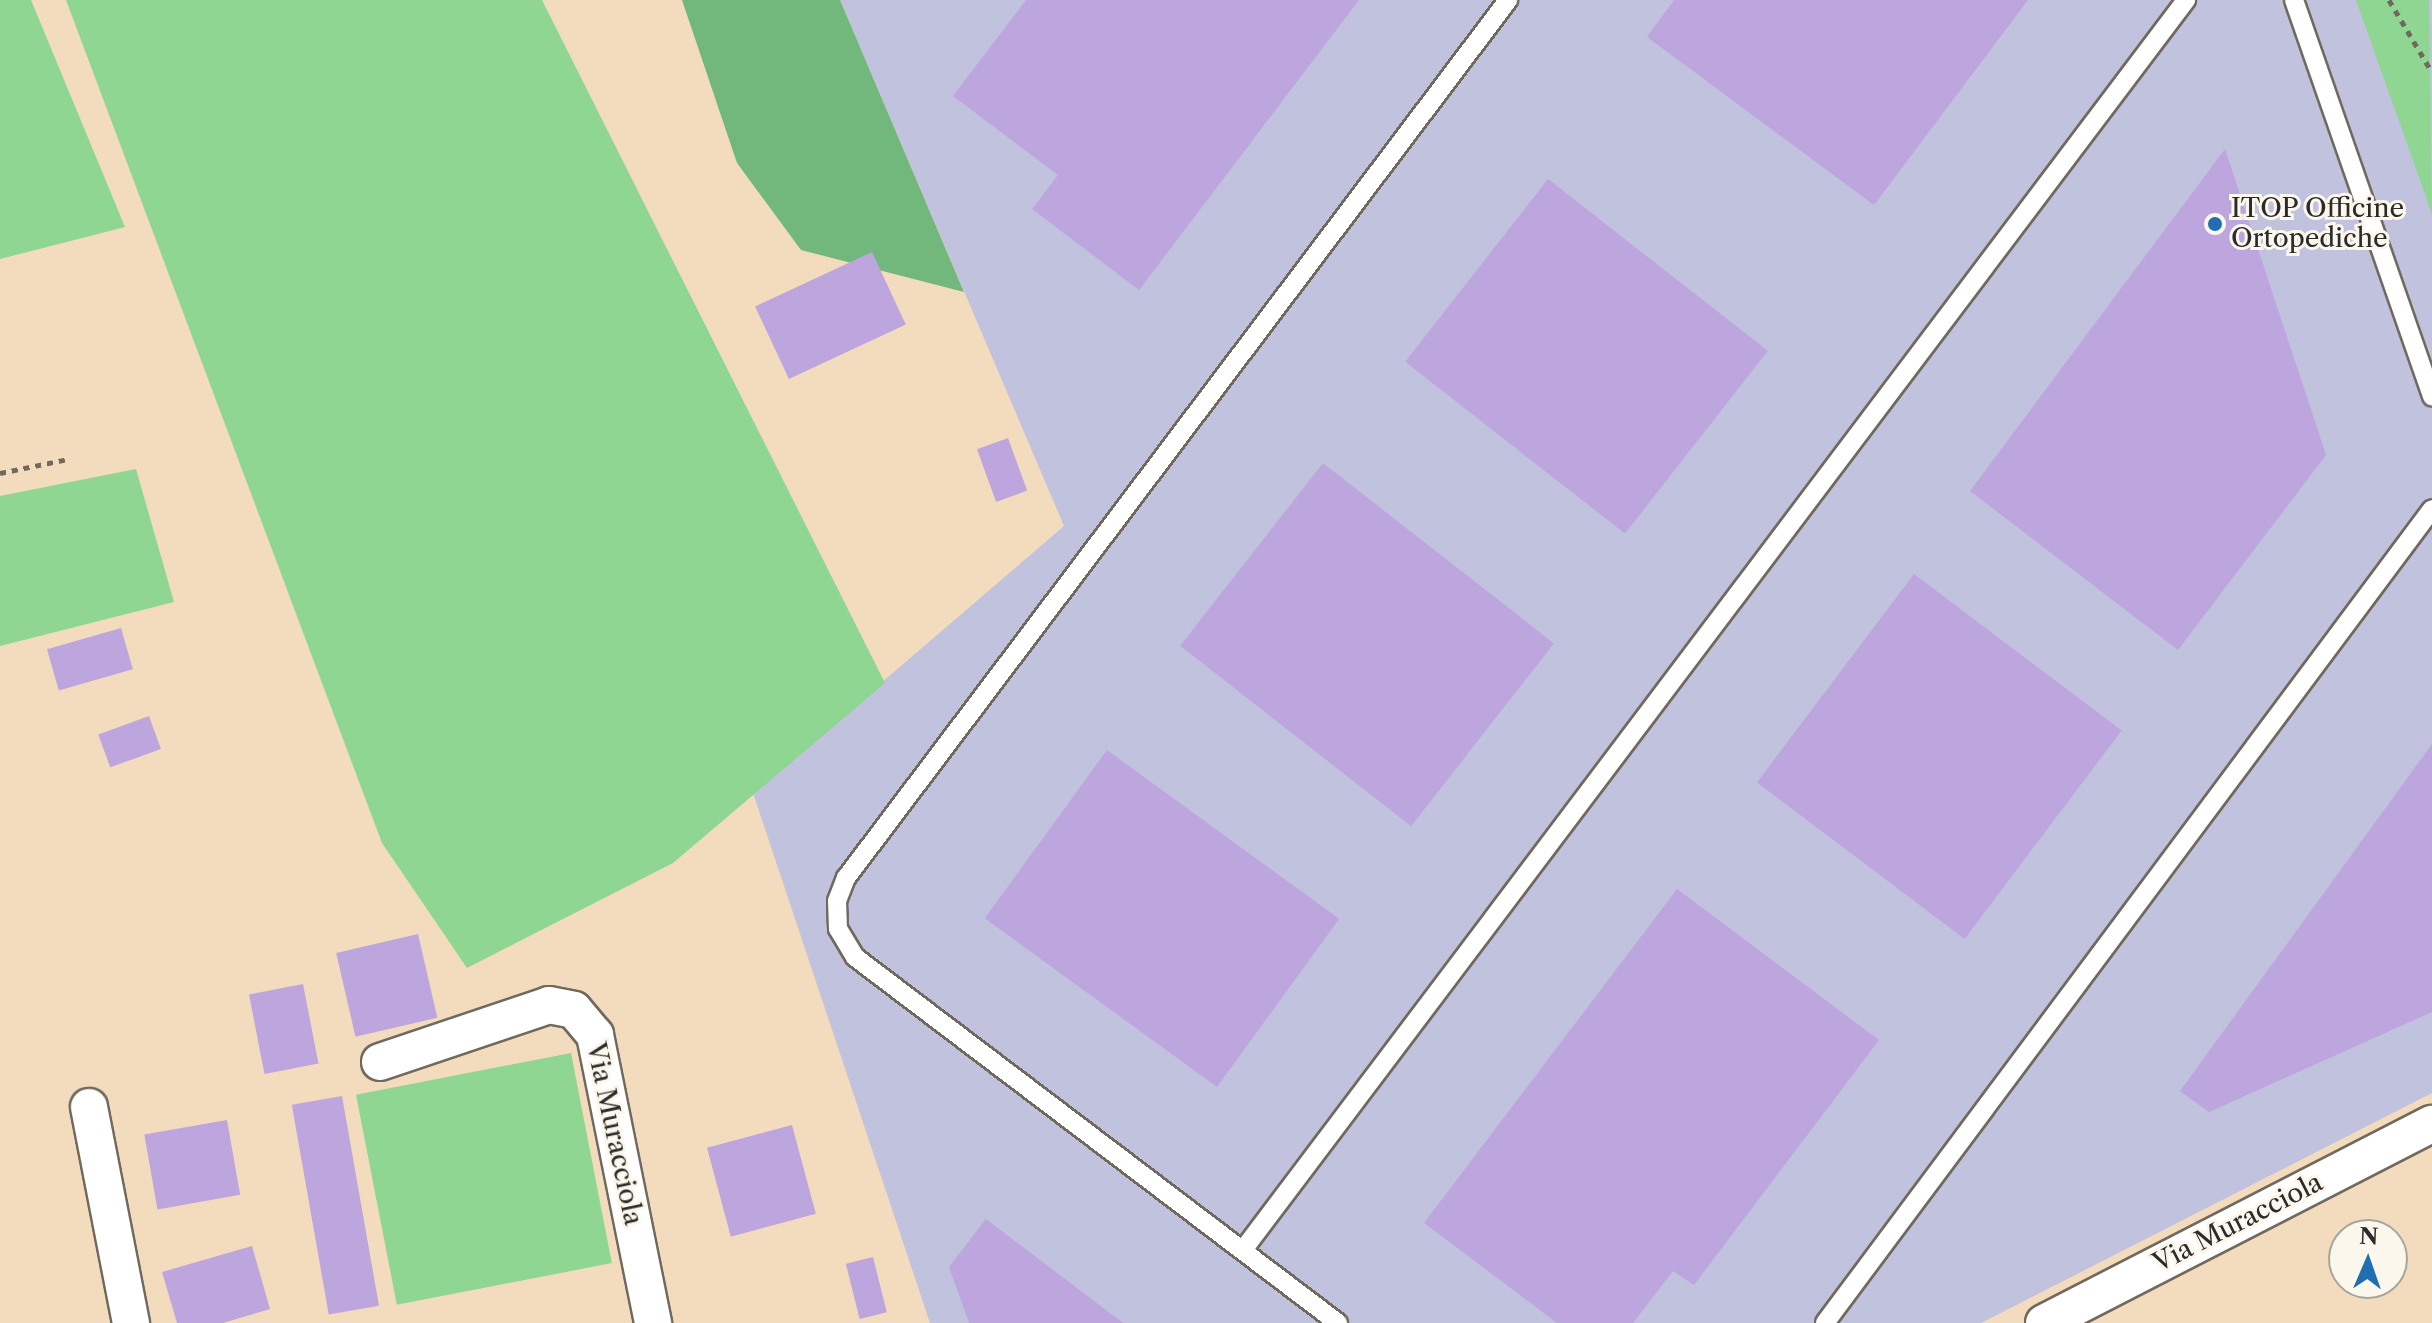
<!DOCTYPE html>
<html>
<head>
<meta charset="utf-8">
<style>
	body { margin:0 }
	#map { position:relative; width:2432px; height:1323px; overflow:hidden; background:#f3dcbd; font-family:"Libre Caslon Text",serif }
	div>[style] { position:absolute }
	.industrial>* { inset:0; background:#c1c2dd }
	.green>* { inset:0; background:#8ed691; transform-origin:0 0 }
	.forest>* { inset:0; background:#72b77b }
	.building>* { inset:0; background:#bda6dd; transform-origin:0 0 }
	.path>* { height:5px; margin-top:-2.5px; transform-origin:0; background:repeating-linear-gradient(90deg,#71695e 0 6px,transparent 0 12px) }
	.roads { filter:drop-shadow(2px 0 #71695e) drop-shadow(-2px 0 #71695e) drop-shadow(0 2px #71695e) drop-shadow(0 -2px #71695e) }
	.service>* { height:18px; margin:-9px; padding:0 9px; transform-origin:9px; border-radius:9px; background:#fff }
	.minor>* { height:36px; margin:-18px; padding:0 18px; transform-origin:18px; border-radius:18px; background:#fff }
	.dots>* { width:22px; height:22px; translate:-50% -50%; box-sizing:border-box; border:4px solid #fbf7ec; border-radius:50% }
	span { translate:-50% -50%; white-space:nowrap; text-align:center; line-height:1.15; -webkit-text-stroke:6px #fbf7ec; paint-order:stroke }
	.poi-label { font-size:26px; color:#2b2b2b }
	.left { translate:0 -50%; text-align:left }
	.street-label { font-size:26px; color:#2b2b2b }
	.north { position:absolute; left:2328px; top:1219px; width:80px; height:80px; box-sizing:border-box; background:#fbf7ec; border:2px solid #a8a59f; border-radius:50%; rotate:2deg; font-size:22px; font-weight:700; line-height:32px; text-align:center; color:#2b2b2b }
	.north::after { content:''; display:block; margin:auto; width:28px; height:36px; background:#1f6fb2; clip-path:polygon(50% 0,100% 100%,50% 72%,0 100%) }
</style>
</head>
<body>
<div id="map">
	<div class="industrial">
		<i style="clip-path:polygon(840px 0,2432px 0,2432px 1093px,1981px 1323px,930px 1323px,753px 793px,1064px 526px)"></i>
	</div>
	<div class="green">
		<i style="clip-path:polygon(0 0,31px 0,125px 227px,0 259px)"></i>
		<i style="clip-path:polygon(66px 0,542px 0,885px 683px,673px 863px,467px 968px,382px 843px)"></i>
		<i style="clip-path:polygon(2356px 0,2429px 0,2432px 214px)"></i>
		<i style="clip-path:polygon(136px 469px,174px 602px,0 646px,0 496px)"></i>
		<i style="left:571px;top:1053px;width:214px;height:219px;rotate:79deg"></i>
	</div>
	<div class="forest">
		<i style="clip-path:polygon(682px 0,840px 0,964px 292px,801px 250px,737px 163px)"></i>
	</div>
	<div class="building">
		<i style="clip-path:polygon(1026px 0,1359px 0,1139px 290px,1032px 209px,1058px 175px,953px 96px)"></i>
		<i style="clip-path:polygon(1674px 0,2028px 0,1874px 205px,1647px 37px)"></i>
		<i style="clip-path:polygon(2225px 149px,2326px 455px,2178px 650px,1970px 491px)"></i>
		<i style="left:1548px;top:179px;width:279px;height:232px;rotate:38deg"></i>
		<i style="left:872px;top:252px;width:80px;height:129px;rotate:65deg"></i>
		<i style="left:1008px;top:438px;width:56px;height:33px;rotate:70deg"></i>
		<i style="left:1323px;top:463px;width:293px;height:232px;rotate:38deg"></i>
		<i style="left:1914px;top:574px;width:260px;height:261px;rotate:37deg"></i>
		<i style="left:121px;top:628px;width:43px;height:77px;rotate:74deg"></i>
		<i style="left:149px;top:716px;width:35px;height:54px;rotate:70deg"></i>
		<i style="clip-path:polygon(2432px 744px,2432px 1012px,2209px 1112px,2180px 1091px)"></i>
		<i style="left:1107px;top:750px;width:287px;height:208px;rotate:36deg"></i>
		<i style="clip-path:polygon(1677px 889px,1879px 1040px,1694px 1285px,1673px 1271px,1633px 1323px,1557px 1323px,1424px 1223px)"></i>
		<i style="left:418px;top:934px;width:86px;height:84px;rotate:77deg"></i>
		<i style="left:303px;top:984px;width:81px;height:55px;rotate:79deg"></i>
		<i style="left:342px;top:1096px;width:213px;height:51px;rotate:80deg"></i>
		<i style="left:227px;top:1120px;width:76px;height:84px;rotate:80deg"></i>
		<i style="left:792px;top:1125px;width:92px;height:88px;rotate:75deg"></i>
		<i style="clip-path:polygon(986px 1219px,1123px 1323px,969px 1323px,949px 1267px)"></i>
		<i style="clip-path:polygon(252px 1246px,270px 1309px,223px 1323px,177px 1323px,162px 1272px)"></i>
		<i style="left:873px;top:1257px;width:57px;height:28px;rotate:76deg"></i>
	</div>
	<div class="path">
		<i style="left:2389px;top:0;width:84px;rotate:59.2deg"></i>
		<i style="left:0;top:473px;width:69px;rotate:-11.6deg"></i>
	</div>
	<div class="roads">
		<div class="service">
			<i style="left:2294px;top:0;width:420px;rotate:70.8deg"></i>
			<i style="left:1243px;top:1250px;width:1566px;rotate:-52.97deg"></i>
			<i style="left:1338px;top:1323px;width:606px;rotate:-142.85deg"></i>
			<i style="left:855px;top:957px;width:33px;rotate:-121deg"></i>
			<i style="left:838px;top:929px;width:28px;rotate:-92deg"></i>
			<i style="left:837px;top:901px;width:25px;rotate:-69deg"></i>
			<i style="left:846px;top:878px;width:1100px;rotate:-52.98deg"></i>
			<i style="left:1825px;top:1323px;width:1015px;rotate:-53.29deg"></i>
		</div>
		<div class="minor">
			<i style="left:380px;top:1062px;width:178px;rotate:-18.6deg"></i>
			<i style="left:549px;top:1005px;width:25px;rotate:11deg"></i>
			<i style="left:574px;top:1010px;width:33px;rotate:50deg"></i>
			<i style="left:595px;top:1035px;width:294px;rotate:78.6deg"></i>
			<i style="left:89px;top:1107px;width:220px;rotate:79deg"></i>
			<i style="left:2044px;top:1323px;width:436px;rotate:-27.2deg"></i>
		</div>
	</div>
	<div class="dots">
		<i style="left:2215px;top:224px;background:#1f6fb2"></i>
	</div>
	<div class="poi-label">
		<span class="left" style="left:2231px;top:224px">ITOP Officine<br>Ortopediche</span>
	</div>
	<div class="street-label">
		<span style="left:614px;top:1134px;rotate:78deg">Via Muracciola</span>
		<span style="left:2238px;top:1223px;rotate:-27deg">Via Muracciola</span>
	</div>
	<div class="north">N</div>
</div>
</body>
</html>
